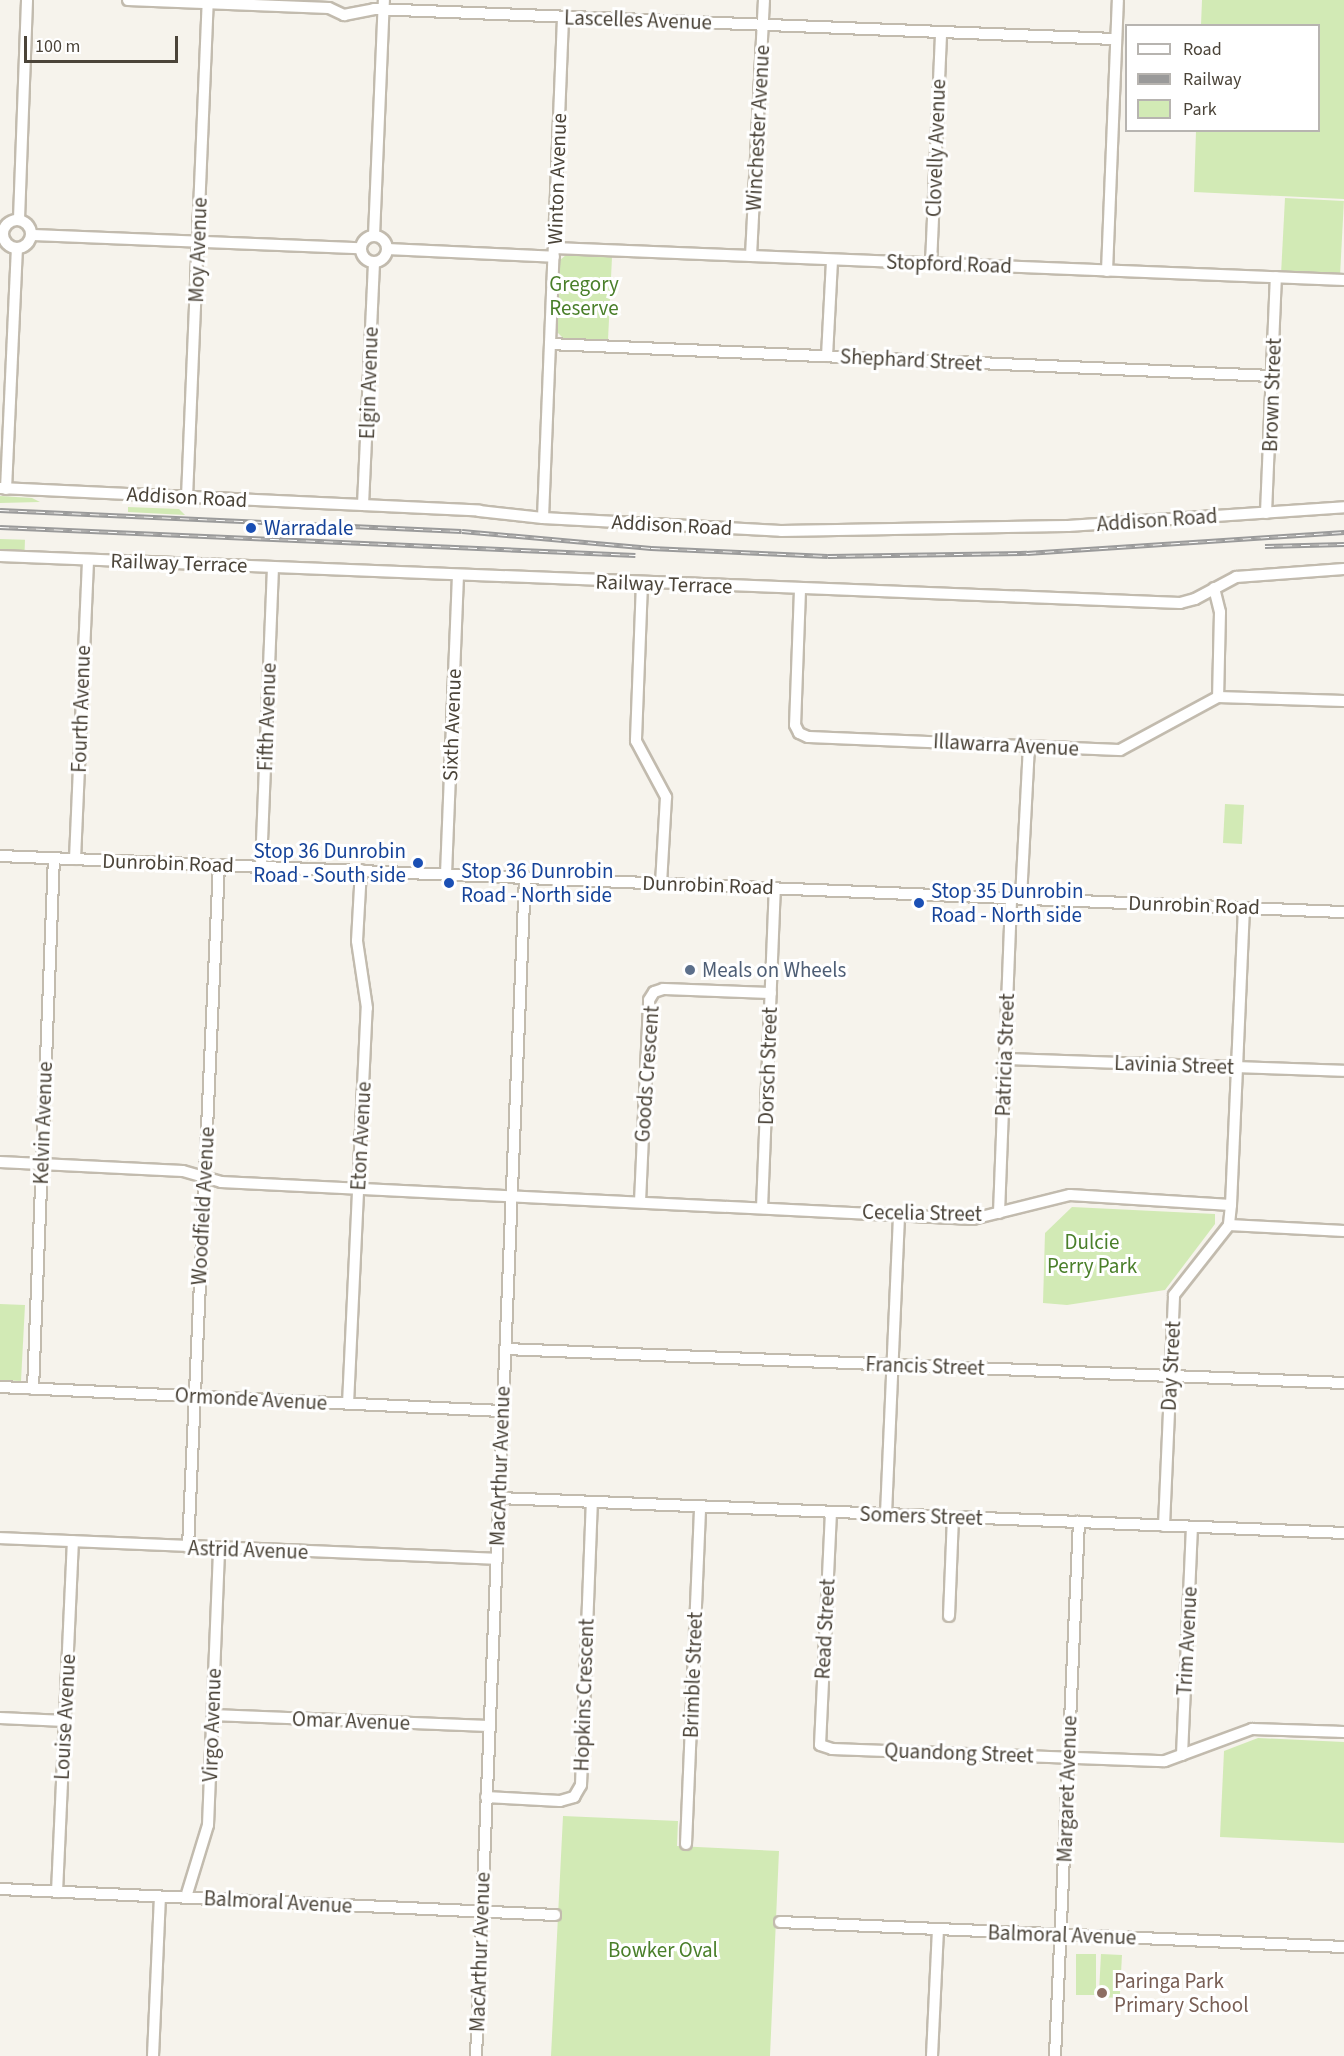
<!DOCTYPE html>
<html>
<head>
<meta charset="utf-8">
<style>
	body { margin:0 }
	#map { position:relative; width:1344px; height:2056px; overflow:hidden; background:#f6f3ec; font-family:"Source Sans 3",sans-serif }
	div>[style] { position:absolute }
	.green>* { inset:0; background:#d2eab5; transform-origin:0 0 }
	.roads { filter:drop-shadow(2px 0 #c2bbae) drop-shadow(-2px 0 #c2bbae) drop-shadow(0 2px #c2bbae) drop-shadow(0 -2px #c2bbae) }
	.minor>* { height:10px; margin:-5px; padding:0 5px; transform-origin:5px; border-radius:5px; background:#fff }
	.minor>.ring { margin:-5px; padding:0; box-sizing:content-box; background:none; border:10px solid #fff; border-radius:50% }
	.rail>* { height:5px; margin-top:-2.5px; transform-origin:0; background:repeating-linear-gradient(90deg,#fff 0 9px,#9a9a9a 0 18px); box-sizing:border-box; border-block:2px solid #9a9a9a }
	.dots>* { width:16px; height:16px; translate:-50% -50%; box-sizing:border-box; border:3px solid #fff; border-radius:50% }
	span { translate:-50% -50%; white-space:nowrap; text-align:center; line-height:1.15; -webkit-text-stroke:6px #fff; paint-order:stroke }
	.street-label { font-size:21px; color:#4b4439 }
	.park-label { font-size:21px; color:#4a7f2a }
	.transit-label { font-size:21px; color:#164399 }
	.left { translate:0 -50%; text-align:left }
	.right { translate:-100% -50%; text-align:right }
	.service-label { font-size:21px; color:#4e5e75 }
	.education-label { font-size:21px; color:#785e54 }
	.legend { position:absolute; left:1125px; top:24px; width:195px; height:108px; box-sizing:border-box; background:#fff; border:2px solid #b7b4b0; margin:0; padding:8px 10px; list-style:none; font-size:18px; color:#4b4439 }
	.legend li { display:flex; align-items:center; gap:12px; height:30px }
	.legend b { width:30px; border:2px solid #b7b4b0 }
	.scale { position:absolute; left:24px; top:36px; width:154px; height:27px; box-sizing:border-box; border:3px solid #4b4439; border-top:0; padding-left:8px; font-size:18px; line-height:21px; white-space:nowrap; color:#4b4439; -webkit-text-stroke:4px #fff; paint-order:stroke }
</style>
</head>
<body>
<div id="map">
	<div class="green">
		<i style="clip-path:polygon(1202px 0,1344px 0,1344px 199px,1194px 192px,1196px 131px,1318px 130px,1318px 26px,1201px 25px)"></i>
		<i style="left:1285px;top:198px;width:59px;height:73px;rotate:3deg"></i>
		<i style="clip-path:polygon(566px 255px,612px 257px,608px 340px,563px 338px,557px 332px,560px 260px)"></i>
		<i style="clip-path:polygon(0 496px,32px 498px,40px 502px,0 503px)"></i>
		<i style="clip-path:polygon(128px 507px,179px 509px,185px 515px,128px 512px)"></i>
		<i style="left:0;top:539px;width:25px;height:11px;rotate:2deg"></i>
		<i style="left:1225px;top:804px;width:19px;height:39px;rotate:3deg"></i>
		<i style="clip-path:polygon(1072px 1207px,1215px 1214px,1215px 1224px,1165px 1290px,1067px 1305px,1043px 1303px,1045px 1233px)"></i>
		<i style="clip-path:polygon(0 1304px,25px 1305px,21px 1381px,0 1380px)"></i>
		<i style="clip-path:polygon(1258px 1738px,1344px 1742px,1344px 1843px,1220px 1837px,1224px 1751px)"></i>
		<i style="clip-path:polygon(563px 1816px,678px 1821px,677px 1846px,779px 1851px,770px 2056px,551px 2056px)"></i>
		<i style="left:1076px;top:1954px;width:20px;height:41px"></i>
		<i style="left:1101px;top:1954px;width:21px;height:43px;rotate:3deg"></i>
	</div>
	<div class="roads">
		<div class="minor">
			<i style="left:128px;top:0;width:201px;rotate:2.3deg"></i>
			<i style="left:329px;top:8px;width:17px;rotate:25deg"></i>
			<i style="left:344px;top:15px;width:31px;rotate:-11deg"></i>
			<i style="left:374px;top:9px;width:742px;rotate:2.32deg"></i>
			<i style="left:19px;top:219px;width:219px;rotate:-87.9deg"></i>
			<i class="ring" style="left:3px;top:220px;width:18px;height:18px"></i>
			<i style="left:32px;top:235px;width:329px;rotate:2.3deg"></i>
			<i style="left:374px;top:236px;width:236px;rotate:-87.6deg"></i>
			<i class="ring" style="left:361px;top:236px;width:16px;height:16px"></i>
			<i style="left:554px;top:248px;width:791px;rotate:2.32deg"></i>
			<i style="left:387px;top:249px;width:167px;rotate:2.7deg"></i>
			<i style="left:751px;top:256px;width:256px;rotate:-87.1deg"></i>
			<i style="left:931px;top:264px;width:232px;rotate:-87.5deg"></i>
			<i style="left:1107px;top:271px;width:271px;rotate:-87.7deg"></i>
			<i style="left:550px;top:344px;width:723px;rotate:2.54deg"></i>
			<i style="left:827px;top:356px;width:96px;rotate:-87deg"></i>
			<i style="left:0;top:488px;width:480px;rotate:2.7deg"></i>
			<i style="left:479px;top:511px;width:64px;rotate:6.2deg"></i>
			<i style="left:543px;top:518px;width:238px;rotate:3.1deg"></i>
			<i style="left:781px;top:531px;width:287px;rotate:-1deg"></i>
			<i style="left:1068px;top:526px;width:277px;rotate:-3.9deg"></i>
			<i style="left:6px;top:489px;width:241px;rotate:-87.4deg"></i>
			<i style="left:187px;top:497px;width:494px;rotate:-87.6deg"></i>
			<i style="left:363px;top:505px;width:243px;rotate:-87.4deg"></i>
			<i style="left:1266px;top:513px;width:236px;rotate:-87.6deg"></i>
			<i style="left:543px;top:518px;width:500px;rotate:-87.71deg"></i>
			<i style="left:0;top:556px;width:1181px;rotate:2.28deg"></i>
			<i style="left:1180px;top:603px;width:16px;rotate:-15deg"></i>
			<i style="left:1195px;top:599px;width:47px;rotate:-28.2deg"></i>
			<i style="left:1236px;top:577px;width:108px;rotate:-4.2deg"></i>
			<i style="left:642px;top:583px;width:158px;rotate:92.2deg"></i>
			<i style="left:636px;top:741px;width:64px;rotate:61.8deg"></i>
			<i style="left:666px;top:797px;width:86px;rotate:93.3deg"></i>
			<i style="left:1214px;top:588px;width:25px;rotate:76deg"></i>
			<i style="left:1220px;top:612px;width:85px;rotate:91.3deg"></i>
			<i style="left:800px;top:590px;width:135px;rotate:92.1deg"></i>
			<i style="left:795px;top:725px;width:9px;rotate:63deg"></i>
			<i style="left:799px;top:733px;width:10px;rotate:24deg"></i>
			<i style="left:808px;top:737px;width:312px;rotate:2.4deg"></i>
			<i style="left:1120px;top:750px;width:111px;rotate:-28.4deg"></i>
			<i style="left:1218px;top:697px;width:126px;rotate:1.8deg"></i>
			<i style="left:0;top:856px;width:1345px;rotate:2.39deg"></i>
			<i style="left:75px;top:859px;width:299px;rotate:-87.5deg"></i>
			<i style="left:261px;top:866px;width:299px;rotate:-87.7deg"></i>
			<i style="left:446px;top:874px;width:298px;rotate:-87.7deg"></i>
			<i style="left:1021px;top:898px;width:152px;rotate:-87deg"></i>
			<i style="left:1005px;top:1059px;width:339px;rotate:2deg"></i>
			<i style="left:0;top:1162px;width:183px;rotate:2.8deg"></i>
			<i style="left:183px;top:1171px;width:40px;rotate:16deg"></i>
			<i style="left:221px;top:1182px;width:753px;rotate:2.82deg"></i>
			<i style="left:973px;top:1219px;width:100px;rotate:-13.9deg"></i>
			<i style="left:1070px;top:1195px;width:161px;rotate:3.6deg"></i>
			<i style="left:1231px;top:1205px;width:20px;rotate:96deg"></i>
			<i style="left:1229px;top:1225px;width:115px;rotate:3deg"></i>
			<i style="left:640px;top:1202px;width:202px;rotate:-87.4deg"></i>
			<i style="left:649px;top:1000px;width:9px;rotate:-58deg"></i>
			<i style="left:654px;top:992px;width:9px;rotate:-18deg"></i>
			<i style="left:663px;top:989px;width:108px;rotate:2.1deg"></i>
			<i style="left:1231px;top:1205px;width:297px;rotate:-87.5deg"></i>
			<i style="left:762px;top:1208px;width:320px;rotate:-87.7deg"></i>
			<i style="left:999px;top:1213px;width:315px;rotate:-87.8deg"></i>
			<i style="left:505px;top:1349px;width:840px;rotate:2.32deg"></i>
			<i style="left:0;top:1387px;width:503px;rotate:2.74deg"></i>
			<i style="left:33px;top:1389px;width:531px;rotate:-87.74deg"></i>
			<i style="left:348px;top:1404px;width:396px;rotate:-87.3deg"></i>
			<i style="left:367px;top:1008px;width:68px;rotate:-98.5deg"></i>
			<i style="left:357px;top:941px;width:71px;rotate:-86.8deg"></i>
			<i style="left:499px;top:1498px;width:846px;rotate:2.37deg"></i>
			<i style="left:831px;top:1512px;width:233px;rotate:92.7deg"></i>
			<i style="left:820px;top:1745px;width:13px;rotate:18deg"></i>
			<i style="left:832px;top:1749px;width:333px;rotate:2.1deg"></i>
			<i style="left:1165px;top:1761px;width:93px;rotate:-20.2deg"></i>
			<i style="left:1252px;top:1729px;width:92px;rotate:1.9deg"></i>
			<i style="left:886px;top:1514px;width:299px;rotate:-87.5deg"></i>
			<i style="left:1164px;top:1526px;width:231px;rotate:-87.5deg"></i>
			<i style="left:1174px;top:1295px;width:89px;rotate:-51.8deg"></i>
			<i style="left:0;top:1538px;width:496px;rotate:2.4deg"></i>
			<i style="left:188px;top:1547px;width:683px;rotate:-87.4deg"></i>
			<i style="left:949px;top:1616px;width:99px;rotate:-87.7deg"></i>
			<i style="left:212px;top:1715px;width:277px;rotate:2.3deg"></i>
			<i style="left:0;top:1718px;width:65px;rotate:2.6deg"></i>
			<i style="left:1182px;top:1755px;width:228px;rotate:-87.5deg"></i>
			<i style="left:486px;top:1797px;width:74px;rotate:3.1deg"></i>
			<i style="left:560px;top:1801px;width:15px;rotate:-16deg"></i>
			<i style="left:574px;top:1797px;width:14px;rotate:-60deg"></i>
			<i style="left:581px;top:1785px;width:283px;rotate:-87.8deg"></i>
			<i style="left:686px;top:1844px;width:337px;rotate:-87.6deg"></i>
			<i style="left:0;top:1889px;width:556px;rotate:2.68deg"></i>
			<i style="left:57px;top:1892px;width:351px;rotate:-87.4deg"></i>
			<i style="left:186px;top:1897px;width:75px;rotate:-73deg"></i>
			<i style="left:208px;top:1825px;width:276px;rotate:-87.7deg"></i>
			<i style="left:780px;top:1922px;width:565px;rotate:2.54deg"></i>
			<i style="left:153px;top:2056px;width:159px;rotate:-87.5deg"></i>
			<i style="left:476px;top:2056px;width:1180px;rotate:-87.62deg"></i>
			<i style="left:932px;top:2056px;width:127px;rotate:-87.3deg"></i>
			<i style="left:1055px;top:2056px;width:535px;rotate:-87.43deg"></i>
		</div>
	</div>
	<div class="rail">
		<i style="left:0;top:510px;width:462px;rotate:2.6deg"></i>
		<i style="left:462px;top:531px;width:190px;rotate:5.1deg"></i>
		<i style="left:651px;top:548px;width:177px;rotate:2.6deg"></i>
		<i style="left:828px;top:556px;width:199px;rotate:-0.9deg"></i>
		<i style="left:1027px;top:553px;width:318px;rotate:-3.8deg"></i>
		<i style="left:0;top:527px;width:636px;rotate:2.52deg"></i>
		<i style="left:1265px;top:546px;width:79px;rotate:-1.5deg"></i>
	</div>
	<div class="dots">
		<i style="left:251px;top:528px;background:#1a4fb4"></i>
		<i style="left:418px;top:863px;background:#1a4fb4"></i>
		<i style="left:449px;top:883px;background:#1a4fb4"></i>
		<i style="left:919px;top:903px;background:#1a4fb4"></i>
		<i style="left:690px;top:970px;background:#5c6f8a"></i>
		<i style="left:1102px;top:1993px;background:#8d6e63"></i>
	</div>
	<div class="street-label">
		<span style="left:638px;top:20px;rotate:2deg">Lascelles Avenue</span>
		<span style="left:758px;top:128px;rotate:-87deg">Winchester Avenue</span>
		<span style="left:936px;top:148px;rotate:-88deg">Clovelly Avenue</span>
		<span style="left:557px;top:179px;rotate:-88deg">Winton Avenue</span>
		<span style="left:198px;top:250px;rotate:-88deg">Moy Avenue</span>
		<span style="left:949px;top:264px;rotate:2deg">Stopford Road</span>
		<span style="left:911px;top:360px;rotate:3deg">Shephard Street</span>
		<span style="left:369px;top:383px;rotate:-88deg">Elgin Avenue</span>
		<span style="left:1272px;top:395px;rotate:-88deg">Brown Street</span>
		<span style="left:187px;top:497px;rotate:3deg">Addison Road</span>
		<span style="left:1157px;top:520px;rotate:-4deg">Addison Road</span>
		<span style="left:672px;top:525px;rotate:3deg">Addison Road</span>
		<span style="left:179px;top:563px;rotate:2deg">Railway Terrace</span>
		<span style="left:664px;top:584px;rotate:2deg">Railway Terrace</span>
		<span style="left:81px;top:709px;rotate:-88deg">Fourth Avenue</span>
		<span style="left:267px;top:717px;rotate:-88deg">Fifth Avenue</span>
		<span style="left:452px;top:725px;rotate:-88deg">Sixth Avenue</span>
		<span style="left:1006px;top:745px;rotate:3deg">Illawarra Avenue</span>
		<span style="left:168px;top:863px;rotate:2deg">Dunrobin Road</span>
		<span style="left:708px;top:885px;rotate:2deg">Dunrobin Road</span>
		<span style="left:1194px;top:905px;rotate:2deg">Dunrobin Road</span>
		<span style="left:1005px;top:1055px;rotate:-88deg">Patricia Street</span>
		<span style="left:1174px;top:1065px;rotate:2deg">Lavinia Street</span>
		<span style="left:768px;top:1066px;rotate:-88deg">Dorsch Street</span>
		<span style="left:647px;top:1074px;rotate:-86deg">Goods Crescent</span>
		<span style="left:43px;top:1123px;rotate:-88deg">Kelvin Avenue</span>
		<span style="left:361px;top:1136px;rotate:-87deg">Eton Avenue</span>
		<span style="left:203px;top:1206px;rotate:-87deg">Woodfield Avenue</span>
		<span style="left:922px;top:1213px;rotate:1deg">Cecelia Street</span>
		<span style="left:925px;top:1366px;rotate:2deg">Francis Street</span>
		<span style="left:1171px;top:1366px;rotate:-87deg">Day Street</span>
		<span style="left:251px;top:1399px;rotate:3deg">Ormonde Avenue</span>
		<span style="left:500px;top:1466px;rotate:-88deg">MacArthur Avenue</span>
		<span style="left:921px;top:1516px;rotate:2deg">Somers Street</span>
		<span style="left:248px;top:1550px;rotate:2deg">Astrid Avenue</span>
		<span style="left:825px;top:1629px;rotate:-87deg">Read Street</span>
		<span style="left:1187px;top:1641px;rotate:-87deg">Trim Avenue</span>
		<span style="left:693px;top:1675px;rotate:-88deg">Brimble Street</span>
		<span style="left:584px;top:1695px;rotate:-88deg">Hopkins Crescent</span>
		<span style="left:65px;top:1717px;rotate:-87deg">Louise Avenue</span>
		<span style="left:351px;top:1721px;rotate:2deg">Omar Avenue</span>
		<span style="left:212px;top:1725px;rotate:-88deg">Virgo Avenue</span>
		<span style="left:959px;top:1753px;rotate:2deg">Quandong Street</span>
		<span style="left:1067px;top:1789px;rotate:-88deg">Margaret Avenue</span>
		<span style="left:278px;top:1902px;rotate:3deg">Balmoral Avenue</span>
		<span style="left:1062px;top:1935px;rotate:2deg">Balmoral Avenue</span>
		<span style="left:480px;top:1952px;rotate:-88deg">MacArthur Avenue</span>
	</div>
	<div class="park-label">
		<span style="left:584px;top:296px">Gregory<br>Reserve</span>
		<span style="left:1092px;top:1254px">Dulcie<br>Perry Park</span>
		<span style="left:663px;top:1950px">Bowker Oval</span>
	</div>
	<div class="transit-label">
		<span class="left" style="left:264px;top:528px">Warradale</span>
		<span class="right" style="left:406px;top:863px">Stop 36 Dunrobin<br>Road - South side</span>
		<span class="left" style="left:461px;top:883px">Stop 36 Dunrobin<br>Road - North side</span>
		<span class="left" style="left:931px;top:903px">Stop 35 Dunrobin<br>Road - North side</span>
	</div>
	<div class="service-label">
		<span class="left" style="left:702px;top:970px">Meals on Wheels</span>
	</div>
	<div class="education-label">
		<span class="left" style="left:1114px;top:1993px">Paringa Park<br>Primary School</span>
	</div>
	<ul class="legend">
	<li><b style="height:8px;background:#fff"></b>Road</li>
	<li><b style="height:8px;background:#9a9a9a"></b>Railway</li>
	<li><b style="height:16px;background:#d2eab5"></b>Park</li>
	</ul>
	<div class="scale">100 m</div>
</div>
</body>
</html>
